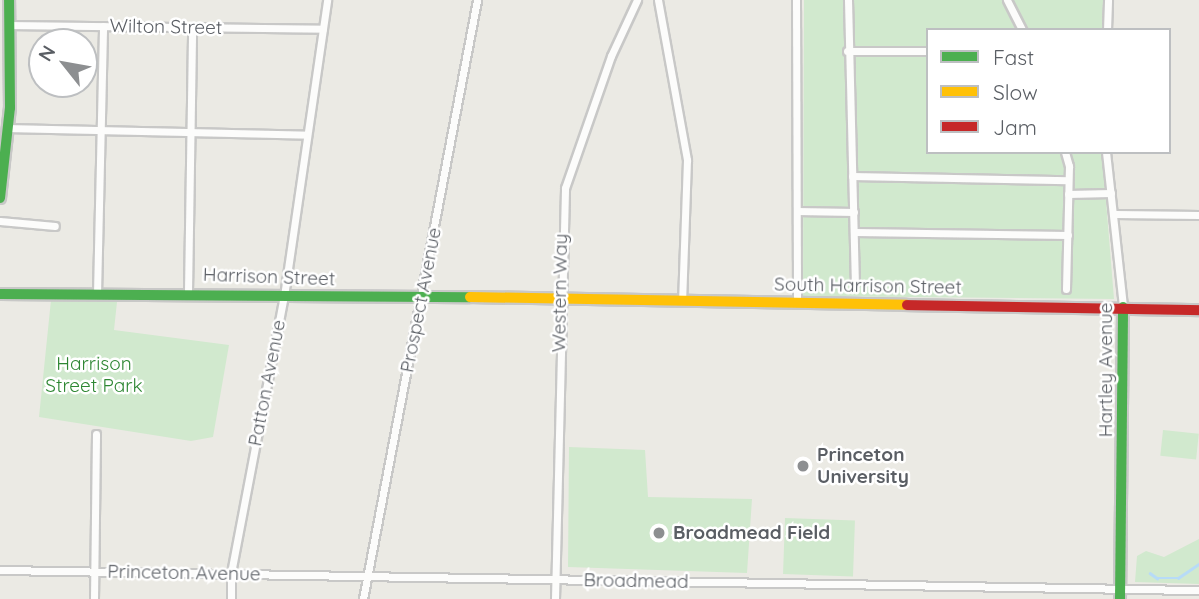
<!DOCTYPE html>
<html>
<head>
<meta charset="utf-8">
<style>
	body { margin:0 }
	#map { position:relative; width:1199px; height:599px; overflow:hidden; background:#ebeae4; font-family:Quicksand,sans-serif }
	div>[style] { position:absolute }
	.green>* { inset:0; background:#d1e9ce; transform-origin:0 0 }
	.stream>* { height:2.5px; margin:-1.25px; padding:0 1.25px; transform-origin:1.25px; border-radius:1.25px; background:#b7dbf7 }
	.roads { filter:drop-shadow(2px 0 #c8c8c7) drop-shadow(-2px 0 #c8c8c7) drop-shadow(0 2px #c8c8c7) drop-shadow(0 -2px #c8c8c7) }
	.street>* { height:7px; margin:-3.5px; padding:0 3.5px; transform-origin:3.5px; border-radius:3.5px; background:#fcfcfb }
	.fast>* { height:10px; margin:-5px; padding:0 5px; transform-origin:5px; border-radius:5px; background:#4caf50 }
	.slow>* { height:10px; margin:-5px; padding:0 5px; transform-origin:5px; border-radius:5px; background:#ffc107 }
	.jam>* { height:10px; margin:-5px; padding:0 5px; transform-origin:5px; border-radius:5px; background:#c62828 }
	.dots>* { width:19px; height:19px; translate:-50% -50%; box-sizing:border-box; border:4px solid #fff; border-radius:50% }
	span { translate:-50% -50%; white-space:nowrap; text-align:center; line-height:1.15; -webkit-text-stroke:5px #fff; paint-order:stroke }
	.street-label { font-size:19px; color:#5a5e64 }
	.park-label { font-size:19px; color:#2e8733 }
	.poi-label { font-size:19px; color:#5a5e64; font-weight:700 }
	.left { translate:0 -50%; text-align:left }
	.legend { position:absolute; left:926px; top:28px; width:245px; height:126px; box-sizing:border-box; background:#fff; border:2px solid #bdbfc1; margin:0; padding:9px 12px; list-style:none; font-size:21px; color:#5a5e64 }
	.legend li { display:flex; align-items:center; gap:14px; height:35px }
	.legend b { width:35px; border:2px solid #bdbfc1 }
	.north { position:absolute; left:28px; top:28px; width:70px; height:70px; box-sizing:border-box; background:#fff; border:2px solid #bdbfc1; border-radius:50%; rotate:301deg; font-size:19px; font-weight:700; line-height:28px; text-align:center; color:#5a5e64 }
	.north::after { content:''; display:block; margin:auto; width:24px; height:32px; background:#8d8f91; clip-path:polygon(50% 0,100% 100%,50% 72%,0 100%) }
</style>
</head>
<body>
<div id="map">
	<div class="green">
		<i style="clip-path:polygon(804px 0,1103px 0,1102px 30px,928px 30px,928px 152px,1102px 152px,1114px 299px,803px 296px)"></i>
		<i style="clip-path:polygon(51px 300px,117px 302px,114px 330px,229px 345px,213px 437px,191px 441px,39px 417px)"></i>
		<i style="left:1163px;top:430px;width:36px;height:26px;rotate:6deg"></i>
		<i style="clip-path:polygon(569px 447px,645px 450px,648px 497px,752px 499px,747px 573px,568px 567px)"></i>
		<i style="left:785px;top:518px;width:70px;height:56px;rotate:2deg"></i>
		<i style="clip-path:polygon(1199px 539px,1199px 584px,1135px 582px,1137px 556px,1146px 551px,1164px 557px)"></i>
	</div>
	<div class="stream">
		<i style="left:1150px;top:573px;width:9px;rotate:36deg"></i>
		<i style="left:1157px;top:578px;width:21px"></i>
		<i style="left:1178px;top:578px;width:25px;rotate:-34deg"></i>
	</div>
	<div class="roads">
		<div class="street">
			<i style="left:658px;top:0;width:163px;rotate:79.7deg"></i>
			<i style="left:687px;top:160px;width:140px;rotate:92deg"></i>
			<i style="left:796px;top:0;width:302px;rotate:89.8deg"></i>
			<i style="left:848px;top:0;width:282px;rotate:88.6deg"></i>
			<i style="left:1007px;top:0;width:34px;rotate:63deg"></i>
			<i style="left:10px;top:25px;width:313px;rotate:0.7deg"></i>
			<i style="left:1107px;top:30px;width:30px;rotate:-88deg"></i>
			<i style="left:847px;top:51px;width:81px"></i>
			<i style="left:9px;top:128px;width:298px;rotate:1.3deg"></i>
			<i style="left:1065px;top:152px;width:15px;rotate:74deg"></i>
			<i style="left:1069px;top:166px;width:123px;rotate:91.4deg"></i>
			<i style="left:1106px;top:152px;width:156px;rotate:83.7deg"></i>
			<i style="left:852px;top:176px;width:216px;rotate:1.1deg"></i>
			<i style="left:1068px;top:194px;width:43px;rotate:-1.3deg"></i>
			<i style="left:797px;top:211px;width:57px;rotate:1deg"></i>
			<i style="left:1115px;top:214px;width:84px;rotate:0.7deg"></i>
			<i style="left:0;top:221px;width:55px;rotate:5.2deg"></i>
			<i style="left:855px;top:232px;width:213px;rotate:0.8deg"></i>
			<i style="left:188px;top:292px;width:265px;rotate:-89.1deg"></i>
			<i style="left:97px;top:294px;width:268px;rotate:-88.7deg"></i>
			<i style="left:0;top:570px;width:1199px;rotate:0.96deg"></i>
			<i style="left:94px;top:599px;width:165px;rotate:-89.3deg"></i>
			<i style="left:231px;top:599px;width:26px;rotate:-90deg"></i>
			<i style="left:231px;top:573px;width:282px;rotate:-79.2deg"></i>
			<i style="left:284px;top:296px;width:299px;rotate:-81.7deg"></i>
			<i style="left:363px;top:599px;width:610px;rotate:-79.22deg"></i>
			<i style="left:555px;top:599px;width:411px;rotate:-88.6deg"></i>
			<i style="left:565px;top:188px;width:140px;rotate:-70.8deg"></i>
			<i style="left:611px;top:56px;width:62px;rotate:-65.1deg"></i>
		</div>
		<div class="fast">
			<i style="left:0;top:198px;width:91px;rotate:-83.7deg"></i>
			<i style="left:10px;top:108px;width:108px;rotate:-90.5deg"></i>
			<i style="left:0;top:294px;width:470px;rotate:0.4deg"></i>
			<i style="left:1120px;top:599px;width:292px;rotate:-89.4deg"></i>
		</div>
		<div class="slow">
			<i style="left:470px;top:297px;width:437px;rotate:1deg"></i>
		</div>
		<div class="jam">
			<i style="left:907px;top:305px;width:292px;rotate:1deg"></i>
		</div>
	</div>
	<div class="dots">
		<i style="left:803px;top:466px;background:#8d8f91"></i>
		<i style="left:659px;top:533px;background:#8d8f91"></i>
	</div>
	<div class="street-label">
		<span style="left:166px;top:27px;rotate:1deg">Wilton Street</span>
		<span style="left:269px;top:277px;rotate:2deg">Harrison Street</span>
		<span style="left:868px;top:286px;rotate:1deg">South Harrison Street</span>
		<span style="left:560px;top:293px;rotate:-89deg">Western Way</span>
		<span style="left:421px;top:300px;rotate:-79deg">Prospect Avenue</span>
		<span style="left:1106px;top:370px;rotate:-90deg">Hartley Avenue</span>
		<span style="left:267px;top:383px;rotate:-79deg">Patton Avenue</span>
		<span style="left:184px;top:573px;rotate:1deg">Princeton Avenue</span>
		<span style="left:636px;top:581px;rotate:1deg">Broadmead</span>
	</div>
	<div class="park-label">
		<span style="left:94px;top:375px">Harrison<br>Street Park</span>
	</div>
	<div class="poi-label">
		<span class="left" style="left:817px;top:466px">Princeton<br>University</span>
		<span class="left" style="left:673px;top:533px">Broadmead Field</span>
	</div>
	<ul class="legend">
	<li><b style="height:9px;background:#4caf50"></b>Fast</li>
	<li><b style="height:9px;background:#ffc107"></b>Slow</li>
	<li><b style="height:9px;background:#c62828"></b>Jam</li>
	</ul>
	<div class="north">N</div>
</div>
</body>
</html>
